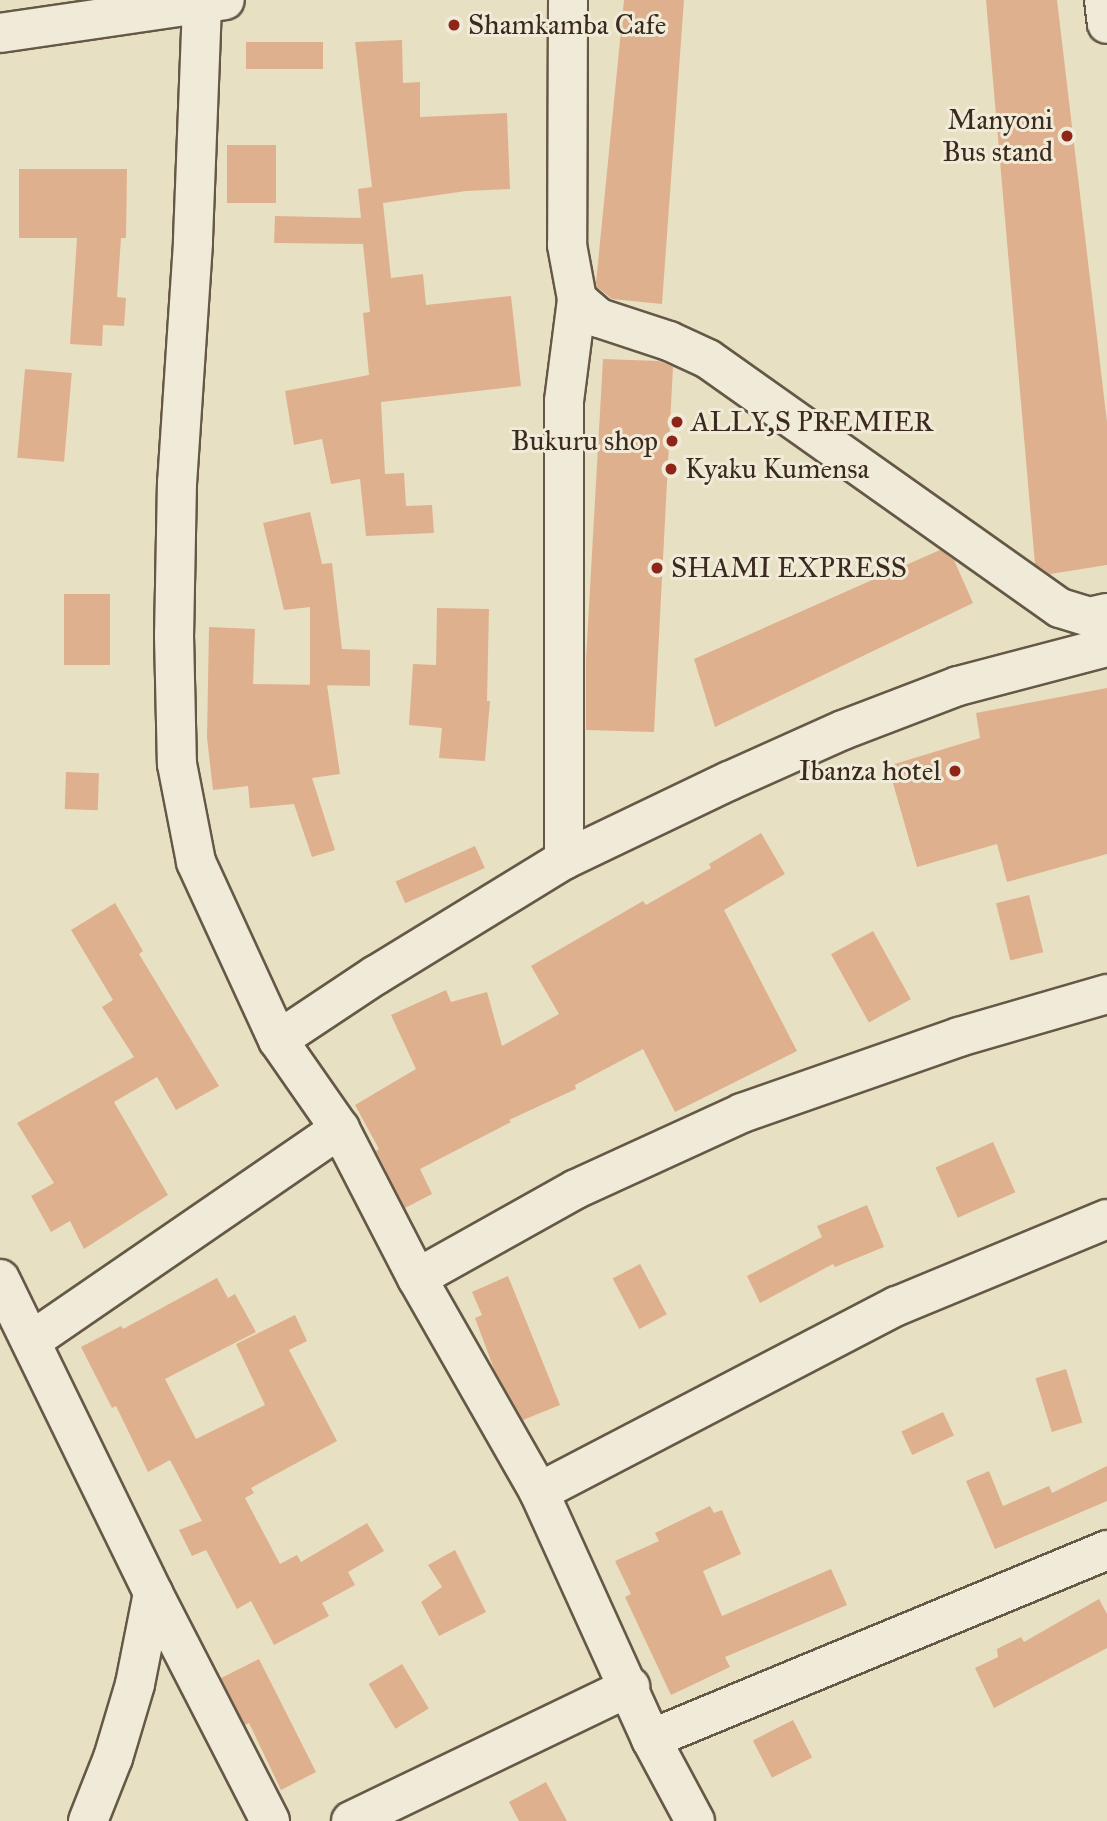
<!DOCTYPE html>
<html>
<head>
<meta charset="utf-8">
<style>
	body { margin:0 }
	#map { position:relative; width:1107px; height:1821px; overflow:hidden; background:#e8e0c3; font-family:"IM FELL Great Primer",serif }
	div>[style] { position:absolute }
	.building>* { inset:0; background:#dfb08e; transform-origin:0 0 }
	.roads { filter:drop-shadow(2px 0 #665846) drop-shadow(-2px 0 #665846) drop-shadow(0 2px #665846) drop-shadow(0 -2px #665846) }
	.minor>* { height:38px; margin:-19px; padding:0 19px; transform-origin:19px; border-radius:19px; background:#f0ebd8 }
	.dots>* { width:19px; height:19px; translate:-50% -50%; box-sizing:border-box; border:4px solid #f0ebd8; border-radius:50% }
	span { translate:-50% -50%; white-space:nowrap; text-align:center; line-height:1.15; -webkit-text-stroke:6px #f0ebd8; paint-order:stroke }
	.poi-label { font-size:28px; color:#3b2a1d }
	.left { translate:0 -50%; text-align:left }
	.right { translate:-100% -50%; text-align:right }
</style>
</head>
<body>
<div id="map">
	<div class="building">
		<i style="clip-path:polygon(624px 0,684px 0,662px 304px,612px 299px,597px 287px,596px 283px)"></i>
		<i style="clip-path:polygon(986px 0,1057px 0,1107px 422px,1107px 565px,1050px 574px,1035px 564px)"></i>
		<i style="clip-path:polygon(402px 40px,403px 83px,420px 82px,420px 117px,507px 113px,510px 189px,466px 191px,383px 203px,391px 278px,423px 274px,426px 305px,511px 296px,521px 386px,381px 402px,385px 474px,404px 473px,406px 506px,432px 505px,434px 533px,366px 536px,360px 479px,331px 484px,322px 439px,294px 445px,285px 391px,369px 375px,363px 313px,370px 312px,363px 244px,274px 243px,275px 216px,361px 218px,358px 189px,372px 187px,355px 42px)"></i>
		<i style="left:323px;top:42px;width:27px;height:77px;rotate:90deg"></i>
		<i style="left:276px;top:145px;width:58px;height:49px;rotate:90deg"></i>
		<i style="clip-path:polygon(19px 169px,127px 169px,126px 238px,121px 238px,117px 297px,126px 298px,124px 326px,103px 325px,102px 346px,70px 344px,77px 238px,19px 238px)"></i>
		<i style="clip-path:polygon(603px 359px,659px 361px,673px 367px,654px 732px,586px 730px,586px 659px)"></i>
		<i style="left:25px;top:369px;width:47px;height:89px;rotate:5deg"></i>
		<i style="clip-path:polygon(310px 512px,322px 564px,332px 563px,342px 649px,370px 650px,370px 686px,310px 685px,310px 607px,284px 610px,263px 523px)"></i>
		<i style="clip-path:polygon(940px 550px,954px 560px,973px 603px,715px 727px,694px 659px)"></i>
		<i style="left:64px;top:594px;width:46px;height:71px"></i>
		<i style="clip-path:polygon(437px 608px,489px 609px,487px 701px,490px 701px,485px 761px,439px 758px,442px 728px,409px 725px,413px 664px,436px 665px)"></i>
		<i style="clip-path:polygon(209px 627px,255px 629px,253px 684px,327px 685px,340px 774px,312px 778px,335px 850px,312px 857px,294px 804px,250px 808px,248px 786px,213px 790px,207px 738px)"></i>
		<i style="clip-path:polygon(1107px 688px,1107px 854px,1007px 882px,997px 844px,917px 867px,888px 766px,980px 738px,976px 713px)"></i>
		<i style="left:66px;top:772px;width:33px;height:37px;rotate:2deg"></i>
		<i style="clip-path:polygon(761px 833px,785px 874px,724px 910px,797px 1051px,675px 1112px,643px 1049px,575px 1085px,576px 1089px,509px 1120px,511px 1122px,420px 1169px,432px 1194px,405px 1208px,376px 1151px,379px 1149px,355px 1105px,416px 1069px,391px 1015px,446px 990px,451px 1002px,487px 992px,502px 1046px,559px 1014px,531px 966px,643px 901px,646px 905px,711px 868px,709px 864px)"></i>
		<i style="left:475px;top:846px;width:24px;height:87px;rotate:66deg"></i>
		<i style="left:1029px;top:895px;width:59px;height:34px;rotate:76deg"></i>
		<i style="clip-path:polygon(115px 903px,143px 951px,139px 954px,219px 1086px,176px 1110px,157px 1077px,114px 1102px,168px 1195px,84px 1249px,70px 1221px,51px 1232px,31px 1196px,54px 1183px,17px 1123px,134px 1057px,102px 1007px,113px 1000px,71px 930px)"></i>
		<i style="left:873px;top:931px;width:78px;height:48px;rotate:61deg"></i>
		<i style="left:993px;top:1142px;width:55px;height:63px;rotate:66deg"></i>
		<i style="clip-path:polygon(867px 1205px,884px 1247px,835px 1267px,833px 1264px,760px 1303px,747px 1276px,822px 1237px,817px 1226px)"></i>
		<i style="left:640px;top:1264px;width:57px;height:31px;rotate:62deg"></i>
		<i style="clip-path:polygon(508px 1276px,560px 1405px,523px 1420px,494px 1369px,475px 1318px,482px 1315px,472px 1292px)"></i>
		<i style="clip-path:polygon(217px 1278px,228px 1298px,235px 1294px,256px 1332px,165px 1379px,196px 1439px,265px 1405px,236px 1344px,295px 1315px,307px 1341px,289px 1350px,337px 1441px,251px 1488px,254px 1493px,245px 1498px,280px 1564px,297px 1555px,301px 1562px,367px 1523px,384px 1551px,348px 1572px,355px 1585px,322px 1603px,329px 1616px,274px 1645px,251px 1601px,237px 1609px,206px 1550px,192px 1556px,179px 1530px,202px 1521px,170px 1460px,148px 1472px,116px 1406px,112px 1408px,81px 1347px,121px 1326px,123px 1329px)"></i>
		<i style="left:1066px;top:1369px;width:56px;height:32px;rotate:73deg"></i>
		<i style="left:943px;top:1412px;width:26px;height:46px;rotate:65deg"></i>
		<i style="clip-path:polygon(1107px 1466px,1107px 1501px,995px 1549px,966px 1481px,989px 1471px,1003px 1506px,1049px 1486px,1052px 1493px)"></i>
		<i style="clip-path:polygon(710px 1506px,714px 1513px,722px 1510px,741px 1554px,703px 1571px,722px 1616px,831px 1569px,847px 1605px,725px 1657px,730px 1667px,671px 1695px,625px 1597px,631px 1594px,615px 1561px,659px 1541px,655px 1533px)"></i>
		<i style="clip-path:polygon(455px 1550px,486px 1612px,439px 1636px,421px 1602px,442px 1587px,428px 1565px)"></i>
		<i style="clip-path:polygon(1099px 1599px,1107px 1614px,1107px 1648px,994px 1708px,975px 1668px,998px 1657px,997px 1649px,1021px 1637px,1024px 1642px)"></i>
		<i style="clip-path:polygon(259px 1659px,316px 1772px,281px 1790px,249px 1723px,245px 1725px,221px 1678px)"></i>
		<i style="left:402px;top:1664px;width:52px;height:39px;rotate:59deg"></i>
		<i style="left:793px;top:1720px;width:42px;height:45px;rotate:63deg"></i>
		<i style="clip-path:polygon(546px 1782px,567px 1821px,519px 1821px,509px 1802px)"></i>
	</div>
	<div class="roads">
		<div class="minor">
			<i style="left:568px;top:0;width:245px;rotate:90.2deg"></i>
			<i style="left:567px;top:245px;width:55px;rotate:79.5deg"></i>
			<i style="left:577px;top:299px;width:29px;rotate:41deg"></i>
			<i style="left:599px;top:318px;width:74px;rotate:18.2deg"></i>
			<i style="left:669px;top:341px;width:43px;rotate:24.8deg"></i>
			<i style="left:708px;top:359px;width:431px;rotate:35.3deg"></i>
			<i style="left:1060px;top:608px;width:30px;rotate:17deg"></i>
			<i style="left:1089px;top:617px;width:18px;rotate:-13deg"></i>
			<i style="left:1104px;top:0;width:24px;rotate:83deg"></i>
			<i style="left:202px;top:5px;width:238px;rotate:92.2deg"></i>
			<i style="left:193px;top:243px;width:240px;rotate:93.8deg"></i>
			<i style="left:177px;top:482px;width:153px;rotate:91.1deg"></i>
			<i style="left:174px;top:635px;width:129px;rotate:88.7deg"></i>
			<i style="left:177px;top:764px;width:100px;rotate:79deg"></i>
			<i style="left:196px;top:862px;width:196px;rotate:65.3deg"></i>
			<i style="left:278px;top:1040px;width:108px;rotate:55.1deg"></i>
			<i style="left:340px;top:1129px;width:168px;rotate:62.7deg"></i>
			<i style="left:417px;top:1278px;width:246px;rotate:60.3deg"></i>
			<i style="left:539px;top:1492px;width:271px;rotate:65.6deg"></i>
			<i style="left:651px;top:1739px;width:93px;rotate:61.8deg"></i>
			<i style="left:0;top:33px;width:227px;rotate:-8.3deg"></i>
			<i style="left:564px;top:860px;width:459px;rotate:-90deg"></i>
			<i style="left:564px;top:401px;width:103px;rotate:-82.7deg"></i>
			<i style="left:278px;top:1040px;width:118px;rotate:-33.6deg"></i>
			<i style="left:376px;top:975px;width:220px;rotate:-31.5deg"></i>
			<i style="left:564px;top:860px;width:183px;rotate:-25.6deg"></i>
			<i style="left:729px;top:781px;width:125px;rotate:-24.1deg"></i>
			<i style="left:843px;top:730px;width:123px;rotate:-20.9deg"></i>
			<i style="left:958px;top:686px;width:154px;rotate:-14.7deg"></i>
			<i style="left:417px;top:1278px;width:182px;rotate:-29.2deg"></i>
			<i style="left:576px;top:1189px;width:183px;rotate:-24.6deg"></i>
			<i style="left:742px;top:1113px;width:230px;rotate:-19.3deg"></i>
			<i style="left:959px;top:1037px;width:154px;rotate:-16.2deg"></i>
			<i style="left:0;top:1279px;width:349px;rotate:64deg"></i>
			<i style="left:153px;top:1593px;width:256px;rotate:62.8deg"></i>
			<i style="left:31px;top:1341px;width:375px;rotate:-34.5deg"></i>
			<i style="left:539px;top:1492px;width:403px;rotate:-27.5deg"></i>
			<i style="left:897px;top:1306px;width:227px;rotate:-22.5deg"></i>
			<i style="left:651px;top:1739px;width:494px;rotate:-22.5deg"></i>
			<i style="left:88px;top:1821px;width:68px;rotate:-68.4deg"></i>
			<i style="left:113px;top:1758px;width:77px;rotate:-73.4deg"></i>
			<i style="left:135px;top:1684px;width:93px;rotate:-78.8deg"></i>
			<i style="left:351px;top:1821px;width:310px;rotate:-25.7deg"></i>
		</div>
	</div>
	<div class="dots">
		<i style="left:454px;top:25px;background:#8f2418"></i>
		<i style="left:1067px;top:136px;background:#8f2418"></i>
		<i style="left:677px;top:422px;background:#8f2418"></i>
		<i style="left:672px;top:441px;background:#8f2418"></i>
		<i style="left:671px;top:469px;background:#8f2418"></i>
		<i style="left:657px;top:568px;background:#8f2418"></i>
		<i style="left:955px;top:771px;background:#8f2418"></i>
	</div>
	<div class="poi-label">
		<span class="left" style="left:468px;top:25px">Shamkamba Cafe</span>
		<span class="right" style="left:1053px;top:136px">Manyoni<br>Bus stand</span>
		<span class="left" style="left:691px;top:422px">ALLY,S PREMIER</span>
		<span class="right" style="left:658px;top:441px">Bukuru shop</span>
		<span class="left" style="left:685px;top:469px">Kyaku Kumensa</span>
		<span class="left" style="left:671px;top:568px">SHAMI EXPRESS</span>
		<span class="right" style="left:941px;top:771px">Ibanza hotel</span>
	</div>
</div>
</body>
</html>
